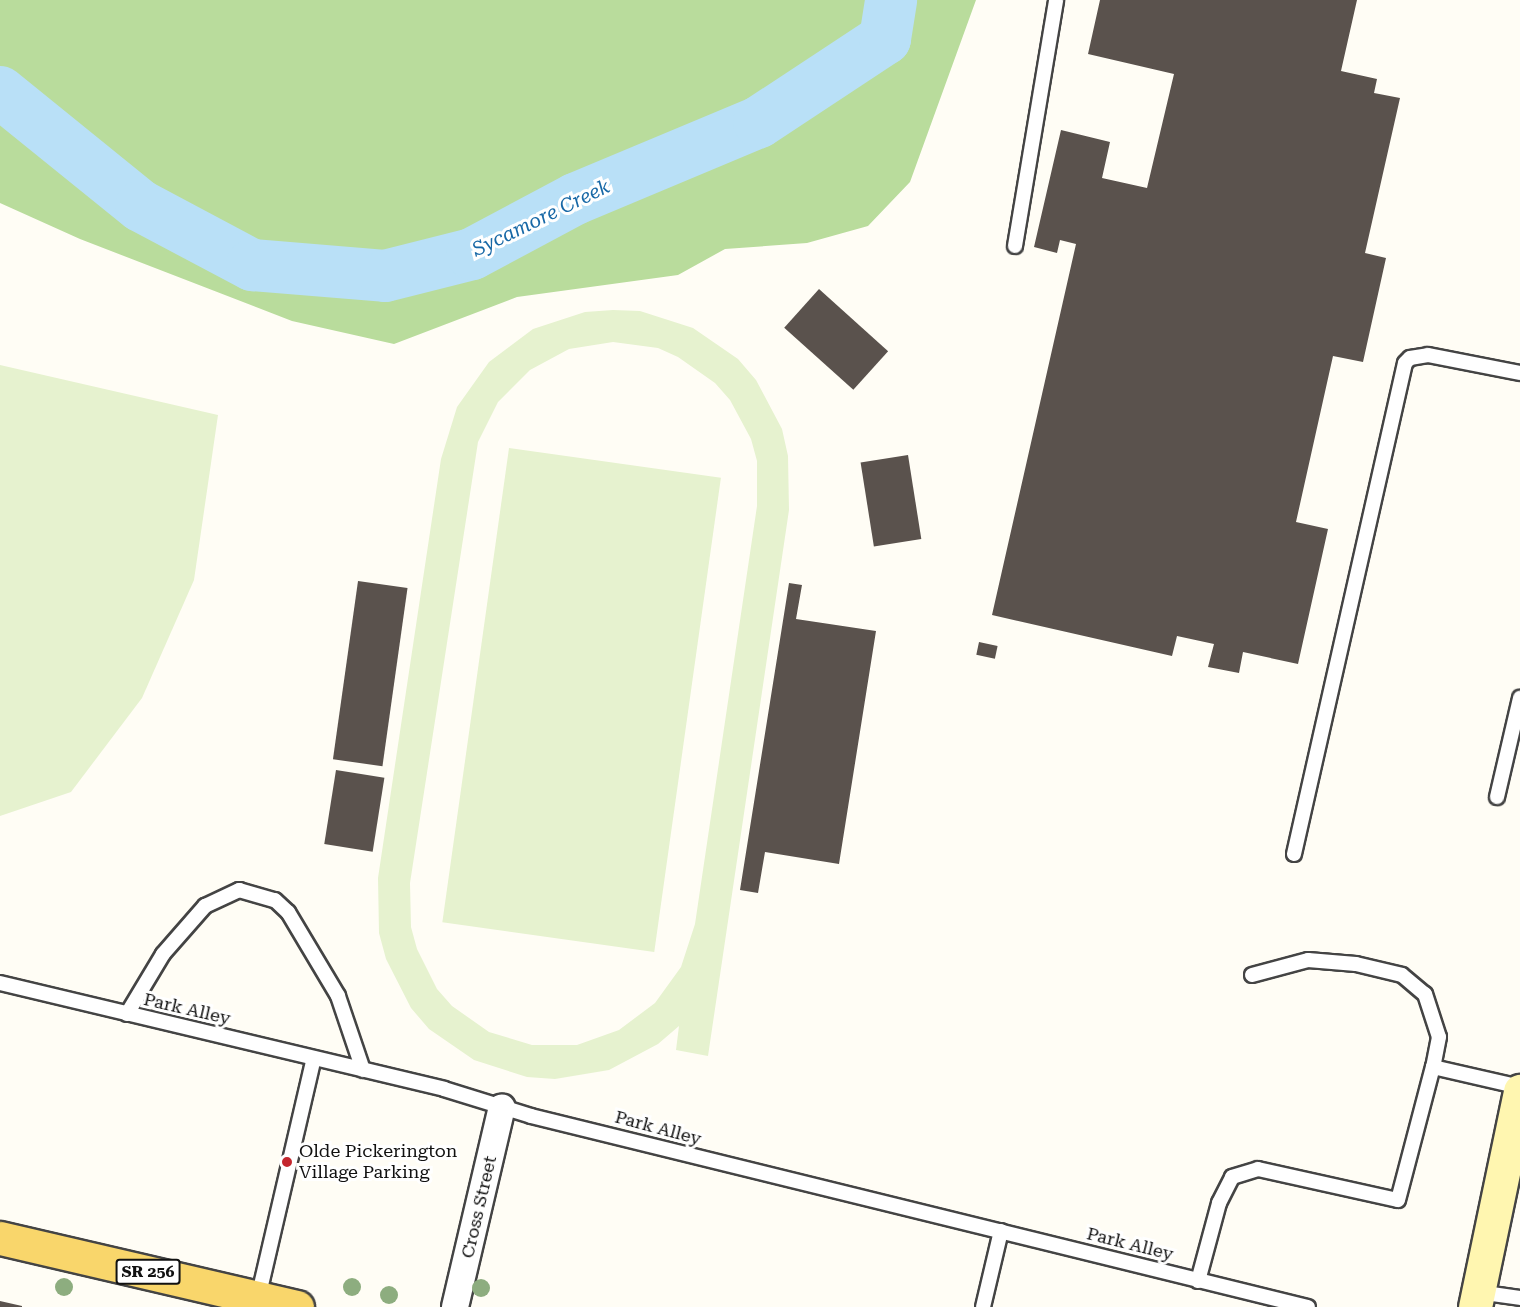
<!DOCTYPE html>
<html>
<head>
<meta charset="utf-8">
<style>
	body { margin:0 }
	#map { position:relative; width:1520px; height:1307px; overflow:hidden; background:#fffdf5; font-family:"Roboto Serif",serif }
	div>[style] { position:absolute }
	.forest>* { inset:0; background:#b9dc9c }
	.pitch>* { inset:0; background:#e6f2cf; transform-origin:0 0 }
	.river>* { height:52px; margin:-26px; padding:0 26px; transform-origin:26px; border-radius:26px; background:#b9e0f7 }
	.building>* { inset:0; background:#5a524d; transform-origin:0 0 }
	.roads { filter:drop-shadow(2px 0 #444) drop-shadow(-2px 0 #444) drop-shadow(0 2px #444) drop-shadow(0 -2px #444) }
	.lane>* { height:14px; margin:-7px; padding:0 7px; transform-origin:7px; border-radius:7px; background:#fff }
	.street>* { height:26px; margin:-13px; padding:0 13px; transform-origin:13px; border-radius:13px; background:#fff }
	.secondary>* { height:33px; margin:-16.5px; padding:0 16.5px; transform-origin:16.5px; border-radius:16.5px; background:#fff6b0 }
	.primary>* { height:33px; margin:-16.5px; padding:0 16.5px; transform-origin:16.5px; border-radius:16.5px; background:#f9d66b }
	.trees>* { width:18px; height:18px; margin:-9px; border-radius:50%; background:#8dad7f }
	.dots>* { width:16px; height:16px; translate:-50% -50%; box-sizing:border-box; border:3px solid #fff; border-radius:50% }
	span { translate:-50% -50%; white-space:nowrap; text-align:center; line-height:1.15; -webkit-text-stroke:6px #fff; paint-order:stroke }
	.shield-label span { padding:2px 4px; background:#fff; border:2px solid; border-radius:4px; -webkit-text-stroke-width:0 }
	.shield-label { font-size:16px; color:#111; font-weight:700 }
	.street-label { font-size:18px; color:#111 }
	.poi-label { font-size:18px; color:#111 }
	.left { translate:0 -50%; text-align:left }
	.water-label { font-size:20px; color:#1768a6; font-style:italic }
</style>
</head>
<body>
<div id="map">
	<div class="forest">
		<i style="clip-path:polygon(0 0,976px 0,910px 182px,868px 226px,807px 243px,725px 249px,678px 275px,517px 297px,394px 344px,292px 321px,80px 239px,0 203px)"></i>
	</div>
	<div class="pitch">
		<i style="clip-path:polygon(evenodd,613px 310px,640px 311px,693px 328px,738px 359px,756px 380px,782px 429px,788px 456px,789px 510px,708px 1056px,676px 1050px,679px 1026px,658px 1044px,609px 1070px,555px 1079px,527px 1077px,474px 1060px,429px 1029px,411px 1008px,386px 959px,379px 933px,378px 878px,441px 459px,457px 407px,489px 362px,533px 329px,585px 312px,613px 310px,613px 342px,658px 348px,678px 357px,715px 383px,730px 400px,751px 439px,757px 461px,757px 506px,695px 924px,681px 967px,655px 1003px,619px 1030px,577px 1045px,532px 1045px,489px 1032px,452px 1006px,437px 989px,417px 949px,411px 927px,410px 883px,478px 442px,498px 402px,530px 370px,569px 349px,613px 342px)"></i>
		<i style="clip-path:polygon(0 365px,218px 415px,194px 580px,142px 698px,71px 792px,0 816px)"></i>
		<i style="left:509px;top:448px;width:214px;height:479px;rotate:8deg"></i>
	</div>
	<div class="river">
		<i style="left:0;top:92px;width:181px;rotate:39deg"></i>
		<i style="left:141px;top:206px;width:126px;rotate:28deg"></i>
		<i style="left:252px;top:265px;width:133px;rotate:4.7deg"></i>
		<i style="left:385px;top:276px;width:90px;rotate:-14.2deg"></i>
		<i style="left:472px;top:254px;width:117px;rotate:-28.1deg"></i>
		<i style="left:575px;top:199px;width:199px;rotate:-22.7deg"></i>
		<i style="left:759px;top:122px;width:151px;rotate:-33.4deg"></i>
		<i style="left:885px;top:39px;width:39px;rotate:-81deg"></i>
	</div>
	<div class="building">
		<i style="clip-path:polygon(1100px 0,1357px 0,1341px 71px,1377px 79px,1374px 93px,1400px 98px,1365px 253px,1386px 258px,1363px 362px,1333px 356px,1296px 522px,1328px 529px,1298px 664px,1243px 652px,1239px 673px,1208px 667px,1214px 644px,1177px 636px,1172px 656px,992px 615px,1076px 244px,1060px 240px,1057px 253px,1034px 247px,1061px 130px,1110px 142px,1102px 178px,1147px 188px,1174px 74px,1088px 54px)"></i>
		<i style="left:819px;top:289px;width:93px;height:52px;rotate:42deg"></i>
		<i style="left:908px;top:455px;width:85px;height:48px;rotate:81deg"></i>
		<i style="left:358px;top:581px;width:50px;height:180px;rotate:8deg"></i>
		<i style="clip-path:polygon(789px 583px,802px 585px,796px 619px,876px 631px,839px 864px,765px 852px,758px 893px,740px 890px)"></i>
		<i style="left:979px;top:642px;width:19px;height:13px;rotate:12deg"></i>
		<i style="left:336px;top:770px;width:49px;height:75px;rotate:9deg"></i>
		<i style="clip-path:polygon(0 1301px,22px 1306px,22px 1307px,0 1307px)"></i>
	</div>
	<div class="roads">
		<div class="lane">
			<i style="left:1015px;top:246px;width:249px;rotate:-80.5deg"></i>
			<i style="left:1497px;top:797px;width:102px;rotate:-76.9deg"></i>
			<i style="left:1294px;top:854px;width:503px;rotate:-77.26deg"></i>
			<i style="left:1405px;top:363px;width:7px;rotate:-45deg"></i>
			<i style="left:1410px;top:358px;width:18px;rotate:-9deg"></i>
			<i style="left:1428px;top:355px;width:94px;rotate:11.1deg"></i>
			<i style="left:1252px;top:975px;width:58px;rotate:-15deg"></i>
			<i style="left:1308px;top:960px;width:48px;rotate:4.8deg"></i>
			<i style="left:1356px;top:964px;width:47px;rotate:13.4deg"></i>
			<i style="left:1402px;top:975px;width:30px;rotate:40deg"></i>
			<i style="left:1425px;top:994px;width:45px;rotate:72deg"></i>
			<i style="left:1439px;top:1037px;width:31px;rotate:101deg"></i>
			<i style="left:0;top:983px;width:456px;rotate:13.4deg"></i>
			<i style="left:444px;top:1089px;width:91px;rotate:17.2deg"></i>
			<i style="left:531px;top:1116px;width:800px;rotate:13.81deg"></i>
			<i style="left:127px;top:1014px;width:70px;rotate:-59deg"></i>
			<i style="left:163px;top:954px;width:64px;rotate:-48.8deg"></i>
			<i style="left:205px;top:906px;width:38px;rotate:-25deg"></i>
			<i style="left:239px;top:890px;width:37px;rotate:16deg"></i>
			<i style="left:275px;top:900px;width:18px;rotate:43deg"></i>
			<i style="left:288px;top:912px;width:98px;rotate:59.2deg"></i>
			<i style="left:338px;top:996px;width:78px;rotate:71.3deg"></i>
			<i style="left:1198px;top:1281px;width:81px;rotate:-74.9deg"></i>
			<i style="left:1219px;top:1203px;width:29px;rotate:-63deg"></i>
			<i style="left:1232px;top:1177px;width:27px;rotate:-17deg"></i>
			<i style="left:1258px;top:1169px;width:143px;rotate:12.5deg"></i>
			<i style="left:1398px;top:1200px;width:138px;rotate:-75.3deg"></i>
			<i style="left:1433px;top:1067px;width:89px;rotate:12.9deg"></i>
			<i style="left:1478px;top:1292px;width:42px;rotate:8.1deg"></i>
			<i style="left:258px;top:1298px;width:246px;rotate:-76.9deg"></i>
			<i style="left:983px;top:1307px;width:78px;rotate:-76.7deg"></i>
		</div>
		<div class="street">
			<i style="left:455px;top:1307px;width:205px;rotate:-76.8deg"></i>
		</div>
		<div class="secondary">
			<i style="left:1475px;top:1307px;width:221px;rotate:-78.2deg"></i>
		</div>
		<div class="primary">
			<i style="left:0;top:1238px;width:305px;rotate:13.1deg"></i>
		</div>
	</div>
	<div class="trees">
		<i style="left:64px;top:1287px"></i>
		<i style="left:352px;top:1287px"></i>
		<i style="left:481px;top:1288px"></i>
		<i style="left:389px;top:1295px"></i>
	</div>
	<div class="dots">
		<i style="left:287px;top:1162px;background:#c4262e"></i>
	</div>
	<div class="shield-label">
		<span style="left:148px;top:1272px">SR 256</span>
	</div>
	<div class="street-label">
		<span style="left:187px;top:1009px;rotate:13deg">Park Alley</span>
		<span style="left:658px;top:1128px;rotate:15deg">Park Alley</span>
		<span style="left:479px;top:1207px;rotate:-77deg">Cross Street</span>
		<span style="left:1130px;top:1244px;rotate:14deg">Park Alley</span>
	</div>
	<div class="poi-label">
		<span class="left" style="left:299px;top:1162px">Olde Pickerington<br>Village Parking</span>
	</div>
	<div class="water-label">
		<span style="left:541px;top:218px;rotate:-26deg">Sycamore Creek</span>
	</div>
</div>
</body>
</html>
